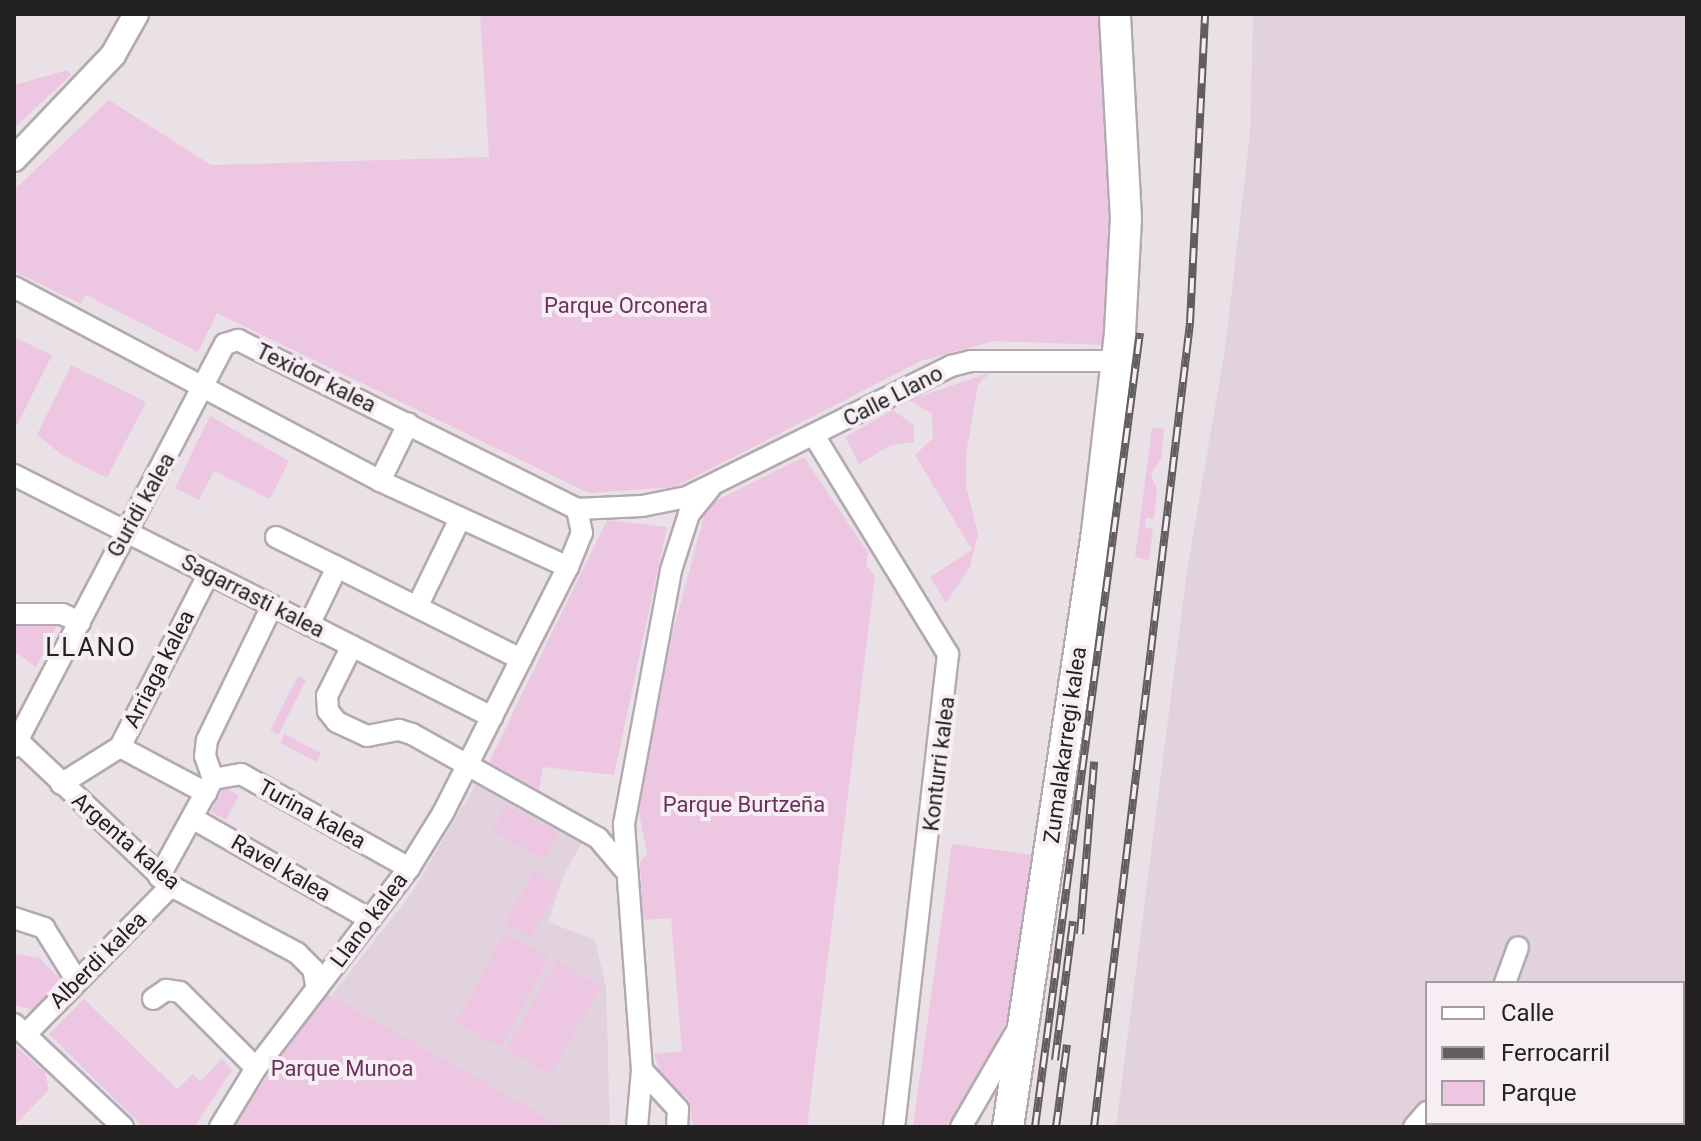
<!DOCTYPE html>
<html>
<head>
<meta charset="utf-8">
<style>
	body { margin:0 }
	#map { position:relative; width:1701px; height:1141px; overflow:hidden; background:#eae1e7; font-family:Roboto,sans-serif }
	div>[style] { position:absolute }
	.built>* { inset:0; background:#e1d2dd }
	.green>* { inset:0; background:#edc6e2; transform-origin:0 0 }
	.roads { filter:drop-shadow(2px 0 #b2aab0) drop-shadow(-2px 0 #b2aab0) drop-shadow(0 2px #b2aab0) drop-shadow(0 -2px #b2aab0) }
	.minor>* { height:20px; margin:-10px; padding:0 10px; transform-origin:10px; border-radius:10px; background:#fff }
	.tertiary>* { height:24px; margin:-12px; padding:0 12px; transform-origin:12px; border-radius:12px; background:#fff }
	.primary>* { height:30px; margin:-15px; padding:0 15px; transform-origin:15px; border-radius:15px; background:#fff }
	.rail>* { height:8px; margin-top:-4px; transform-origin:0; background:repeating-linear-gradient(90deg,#f7eef4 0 15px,#625d60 0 30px); box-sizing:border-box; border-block:2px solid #625d60 }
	span { translate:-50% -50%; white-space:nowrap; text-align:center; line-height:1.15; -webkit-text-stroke:8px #f7eef4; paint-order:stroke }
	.park-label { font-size:22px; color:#6b325e }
	.street-label { font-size:22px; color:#242123 }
	.quarter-label { font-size:26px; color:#242123; letter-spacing:2px }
	.frame { position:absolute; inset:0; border:16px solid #242123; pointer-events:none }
	.legend { position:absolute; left:1425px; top:981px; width:260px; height:144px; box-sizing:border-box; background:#f7eef4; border:2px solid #a39ca0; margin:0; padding:10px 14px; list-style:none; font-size:24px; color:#242123 }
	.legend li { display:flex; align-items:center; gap:16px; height:40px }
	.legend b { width:40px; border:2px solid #a39ca0 }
</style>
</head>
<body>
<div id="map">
	<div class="built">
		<i style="clip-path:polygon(evenodd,1253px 14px,1687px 14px,1687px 1127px,1116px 1127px,1187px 571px,1225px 349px,1250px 134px,1253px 14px,1427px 983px,1683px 983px,1683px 1123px,1427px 1123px,1427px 983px)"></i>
		<i style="clip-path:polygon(477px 782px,583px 840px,563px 877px,548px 922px,595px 940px,606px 987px,610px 1127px,564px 1127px,331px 996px,411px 894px)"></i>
	</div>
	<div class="green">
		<i style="clip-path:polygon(480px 14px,1098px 14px,1108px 211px,1106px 345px,993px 341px,921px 361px,675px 487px,589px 493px,217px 313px,198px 352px,86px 295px,81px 304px,14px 271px,14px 190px,109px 100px,211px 165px,489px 157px)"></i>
		<i style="clip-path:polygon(68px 70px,71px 75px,14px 128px,14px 85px)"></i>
		<i style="clip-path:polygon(14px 337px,52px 355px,17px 425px,14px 424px)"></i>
		<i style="clip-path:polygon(71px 365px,146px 402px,107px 478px,62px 455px,37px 435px)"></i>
		<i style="clip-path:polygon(989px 373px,978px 385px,966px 454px,966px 486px,978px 534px,970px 567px,946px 603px,930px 577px,972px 550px,915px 455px,933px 438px,932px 414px,909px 400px)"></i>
		<i style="clip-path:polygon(893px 410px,914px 425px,914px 442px,891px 445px,859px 464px,845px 437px)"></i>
		<i style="clip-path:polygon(210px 416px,289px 461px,270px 499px,214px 471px,199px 500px,175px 488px)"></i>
		<i style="clip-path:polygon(1152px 428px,1164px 429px,1161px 459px,1151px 474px,1157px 490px,1154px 519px,1146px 518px,1145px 527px,1153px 529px,1149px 560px,1135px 557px)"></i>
		<i style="clip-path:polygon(804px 457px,868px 553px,866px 565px,875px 576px,807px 1127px,693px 1127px,689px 1100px,662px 1078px,654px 1054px,682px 1051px,671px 918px,643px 920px,640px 862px,647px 854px,639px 812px,649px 749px,664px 665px,707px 505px)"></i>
		<i style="clip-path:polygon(607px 520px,667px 527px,614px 775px,543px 767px,539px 790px,489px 762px)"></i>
		<i style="clip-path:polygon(59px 622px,36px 667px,14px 651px,14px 624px)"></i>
		<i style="left:298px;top:676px;width:9px;height:61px;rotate:27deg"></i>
		<i style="left:285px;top:734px;width:41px;height:10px;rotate:28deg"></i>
		<i style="left:224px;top:787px;width:17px;height:28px;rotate:28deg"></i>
		<i style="left:506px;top:805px;width:59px;height:30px;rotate:28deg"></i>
		<i style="clip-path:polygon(952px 844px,1040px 856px,1013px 1005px,973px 1094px,944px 1127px,913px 1127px)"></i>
		<i style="left:534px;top:871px;width:29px;height:60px;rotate:29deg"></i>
		<i style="left:504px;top:933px;width:51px;height:102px;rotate:28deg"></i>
		<i style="clip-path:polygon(14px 954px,39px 958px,60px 979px,33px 1010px,14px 1005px)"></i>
		<i style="left:557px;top:961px;width:51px;height:102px;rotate:30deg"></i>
		<i style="clip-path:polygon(326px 993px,564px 1127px,232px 1127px)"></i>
		<i style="clip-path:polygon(84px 999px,177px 1089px,193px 1074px,200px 1082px,222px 1059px,232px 1070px,194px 1127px,143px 1127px,49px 1034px)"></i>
		<i style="clip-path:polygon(14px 1045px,45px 1072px,49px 1090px,14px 1126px)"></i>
	</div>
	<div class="roads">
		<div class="minor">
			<i style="left:14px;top:287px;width:414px;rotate:27.9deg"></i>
			<i style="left:380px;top:481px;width:207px;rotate:24.6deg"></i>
			<i style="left:815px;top:437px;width:255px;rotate:58.5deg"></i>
			<i style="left:948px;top:654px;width:476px;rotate:96.5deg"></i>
			<i style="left:14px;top:475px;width:536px;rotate:26.85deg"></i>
			<i style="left:380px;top:481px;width:64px;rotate:-63.8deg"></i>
			<i style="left:577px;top:509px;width:65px;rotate:-2.6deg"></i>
			<i style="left:642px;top:506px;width:46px;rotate:-11.3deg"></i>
			<i style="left:687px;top:497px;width:295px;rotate:-26.4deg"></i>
			<i style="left:951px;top:366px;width:21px;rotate:-14deg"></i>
			<i style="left:971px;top:361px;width:146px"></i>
			<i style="left:276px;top:537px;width:68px;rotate:26.2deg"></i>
			<i style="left:417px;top:607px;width:98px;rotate:-64deg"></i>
			<i style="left:14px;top:614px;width:48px"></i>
			<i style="left:62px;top:614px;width:20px;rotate:24deg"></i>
			<i style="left:309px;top:625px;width:64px;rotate:-64.2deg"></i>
			<i style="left:337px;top:567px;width:206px;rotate:26.6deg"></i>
			<i style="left:352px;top:646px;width:56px;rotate:116.6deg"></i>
			<i style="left:327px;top:696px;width:15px;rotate:86deg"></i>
			<i style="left:328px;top:711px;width:14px;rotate:51deg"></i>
			<i style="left:337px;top:722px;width:33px;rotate:25deg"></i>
			<i style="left:367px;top:736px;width:33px;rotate:-11deg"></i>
			<i style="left:399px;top:730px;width:14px;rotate:17deg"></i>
			<i style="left:412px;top:734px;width:213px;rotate:29.2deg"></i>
			<i style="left:598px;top:838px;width:40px;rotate:50deg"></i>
			<i style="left:14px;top:737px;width:216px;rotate:43.5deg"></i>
			<i style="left:171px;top:886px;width:143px;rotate:28deg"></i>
			<i style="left:297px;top:953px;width:23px;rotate:45deg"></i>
			<i style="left:313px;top:969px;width:20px;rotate:79deg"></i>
			<i style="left:14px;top:747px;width:455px;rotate:-62.4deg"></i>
			<i style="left:225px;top:344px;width:14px;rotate:-17deg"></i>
			<i style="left:238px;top:340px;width:379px;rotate:26.5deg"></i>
			<i style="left:120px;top:747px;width:98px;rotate:28.1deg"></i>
			<i style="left:213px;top:779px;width:28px;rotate:-10deg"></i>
			<i style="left:241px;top:774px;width:193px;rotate:29.2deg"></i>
			<i style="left:61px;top:784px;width:70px;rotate:-32.1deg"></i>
			<i style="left:120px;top:747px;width:195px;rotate:-62.9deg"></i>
			<i style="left:192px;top:818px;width:205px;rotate:29.6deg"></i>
			<i style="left:159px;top:877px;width:112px;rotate:-61.1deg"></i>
			<i style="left:213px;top:779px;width:24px;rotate:-109deg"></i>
			<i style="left:205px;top:756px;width:16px;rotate:-83deg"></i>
			<i style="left:207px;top:740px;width:149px;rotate:-64.1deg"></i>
			<i style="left:14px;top:918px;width:32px;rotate:18deg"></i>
			<i style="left:44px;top:928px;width:62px;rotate:58.1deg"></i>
			<i style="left:1505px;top:983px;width:38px;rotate:-70deg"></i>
			<i style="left:153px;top:999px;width:16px;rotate:-35deg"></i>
			<i style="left:166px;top:990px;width:14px;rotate:8deg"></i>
			<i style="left:180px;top:992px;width:107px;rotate:45deg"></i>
			<i style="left:14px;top:1024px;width:150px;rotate:43.4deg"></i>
			<i style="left:26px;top:1034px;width:207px;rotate:-45.6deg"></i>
			<i style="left:642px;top:1070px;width:53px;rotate:47.3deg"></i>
			<i style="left:678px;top:1109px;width:18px;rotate:93deg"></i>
			<i style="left:220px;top:1127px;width:69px;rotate:-58.6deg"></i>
			<i style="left:256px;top:1068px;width:252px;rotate:-52.6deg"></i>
			<i style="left:409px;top:868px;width:65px;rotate:-58.3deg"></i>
			<i style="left:443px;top:813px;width:276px;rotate:-63.1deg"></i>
			<i style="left:568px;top:567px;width:37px;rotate:-68deg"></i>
			<i style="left:582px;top:533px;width:25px;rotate:-102deg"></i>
			<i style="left:637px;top:1127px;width:57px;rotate:-85deg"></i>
			<i style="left:642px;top:1070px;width:247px;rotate:-94.2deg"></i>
			<i style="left:624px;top:824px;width:258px;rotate:-79.5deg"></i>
			<i style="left:671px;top:570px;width:59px;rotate:-72.2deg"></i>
			<i style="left:689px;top:514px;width:33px;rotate:-51deg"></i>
			<i style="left:961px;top:1127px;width:110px;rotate:-59.9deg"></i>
			<i style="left:1414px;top:1127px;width:20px;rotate:-49deg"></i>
		</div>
		<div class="tertiary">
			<i style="left:14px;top:159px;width:144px;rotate:-46.4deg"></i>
			<i style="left:113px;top:55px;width:47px;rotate:-60.7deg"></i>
		</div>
		<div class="primary">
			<i style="left:1008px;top:1127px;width:602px;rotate:-81.49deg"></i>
			<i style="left:1097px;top:532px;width:201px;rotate:-83.4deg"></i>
			<i style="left:1120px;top:332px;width:113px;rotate:-87deg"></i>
			<i style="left:1126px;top:219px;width:205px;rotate:-93.1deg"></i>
		</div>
	</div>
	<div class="rail">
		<i style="left:1080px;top:934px;width:173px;rotate:-85.3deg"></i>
		<i style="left:1055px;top:1060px;width:140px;rotate:-82.6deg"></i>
		<i style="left:1683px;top:1073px;width:4px;rotate:27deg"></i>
		<i style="left:1683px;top:1087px;width:4px;rotate:14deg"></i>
		<i style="left:1035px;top:1127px;width:801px;rotate:-82.47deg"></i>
		<i style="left:1056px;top:1127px;width:83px;rotate:-82.4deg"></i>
		<i style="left:1094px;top:1127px;width:810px;rotate:-83.19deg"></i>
		<i style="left:1190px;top:323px;width:309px;rotate:-87.2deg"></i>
		<i style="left:1455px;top:1127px;width:8px;rotate:-30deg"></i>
	</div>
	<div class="park-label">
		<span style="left:626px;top:306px">Parque Orconera</span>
		<span style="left:744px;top:805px">Parque Burtzeña</span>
		<span style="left:342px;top:1069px">Parque Munoa</span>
	</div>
	<div class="street-label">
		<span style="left:316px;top:378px;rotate:26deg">Texidor kalea</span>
		<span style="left:893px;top:396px;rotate:-27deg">Calle Llano</span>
		<span style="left:141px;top:505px;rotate:-61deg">Guridi kalea</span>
		<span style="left:253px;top:596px;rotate:27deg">Sagarrasti kalea</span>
		<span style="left:159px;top:669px;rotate:-63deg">Arriaga kalea</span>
		<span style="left:1065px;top:745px;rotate:-82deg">Zumalakarregi kalea</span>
		<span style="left:939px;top:764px;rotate:-83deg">Konturri kalea</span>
		<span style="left:312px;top:814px;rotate:29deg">Turina kalea</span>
		<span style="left:126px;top:841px;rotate:41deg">Argenta kalea</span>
		<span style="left:281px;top:868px;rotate:30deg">Ravel kalea</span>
		<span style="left:369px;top:920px;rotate:-53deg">Llano kalea</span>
		<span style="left:98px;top:960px;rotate:-45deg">Alberdi kalea</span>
	</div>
	<div class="quarter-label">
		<span style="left:91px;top:648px">LLANO</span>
	</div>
	<div class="frame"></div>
	<ul class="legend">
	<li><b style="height:10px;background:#fff"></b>Calle</li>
	<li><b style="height:10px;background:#625d60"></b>Ferrocarril</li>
	<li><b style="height:22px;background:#edc6e2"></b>Parque</li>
	</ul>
</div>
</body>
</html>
